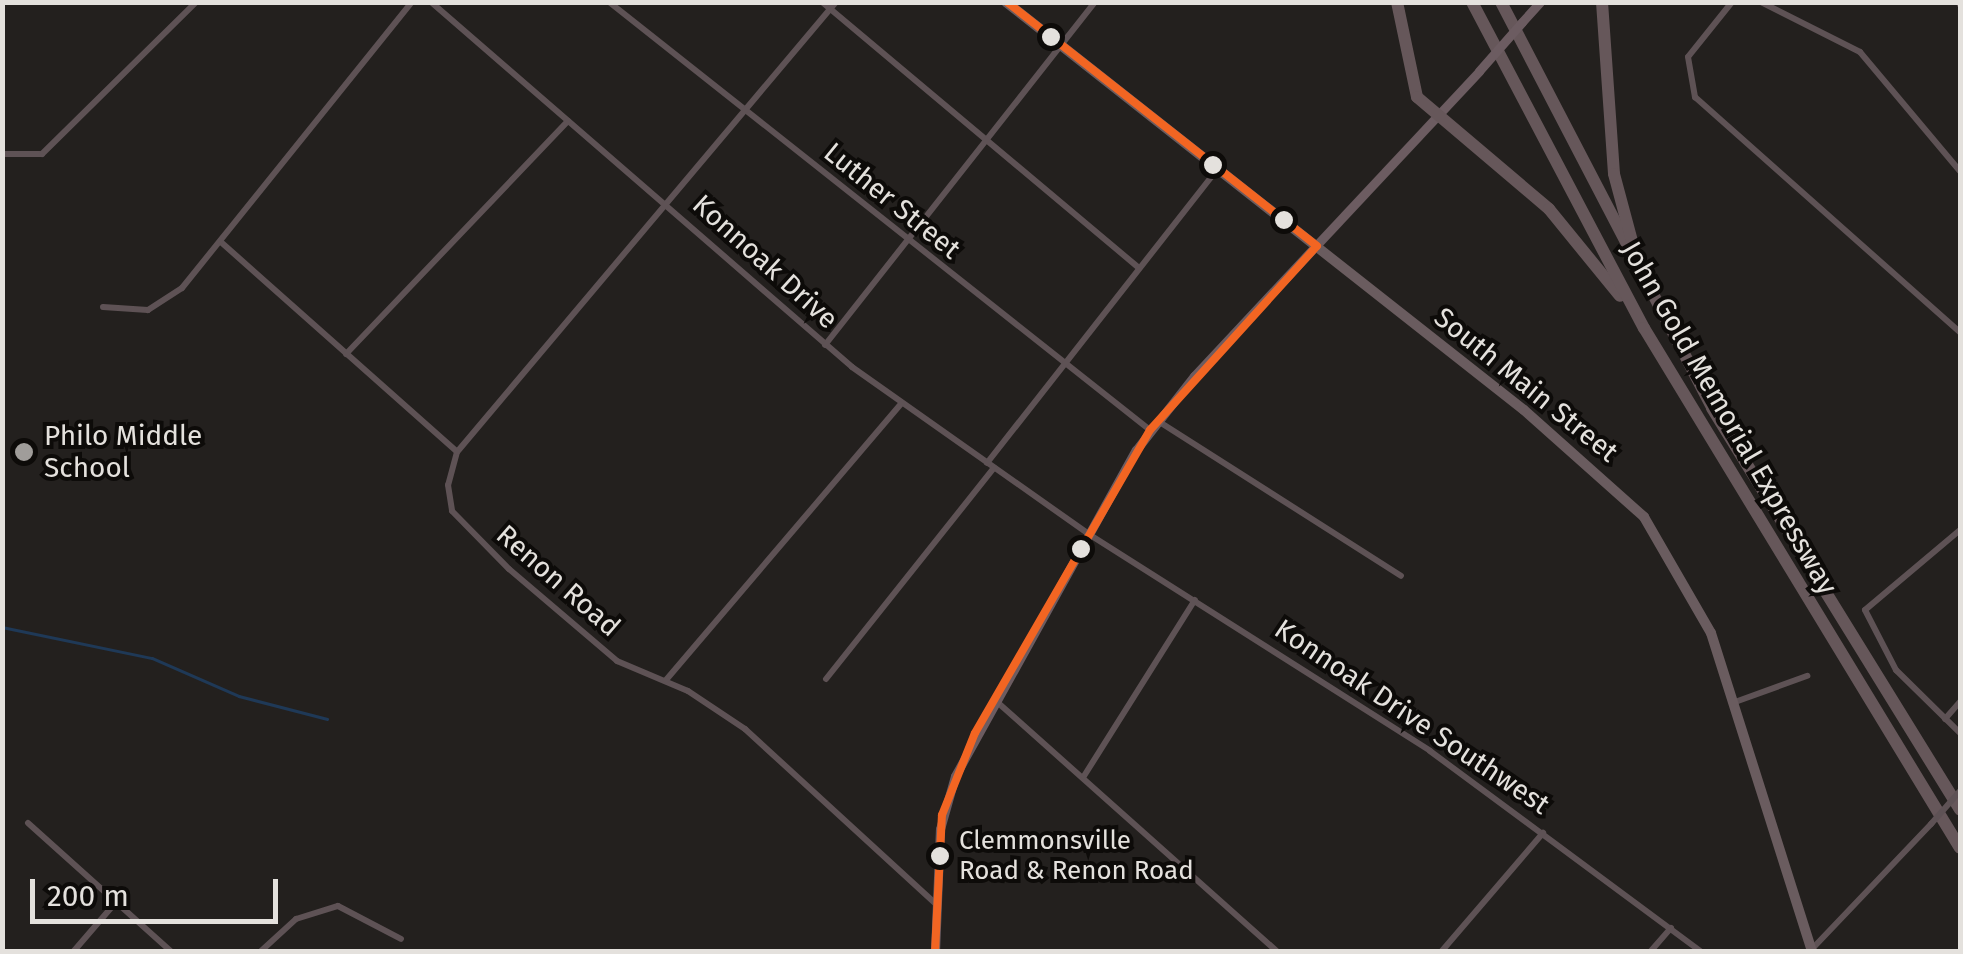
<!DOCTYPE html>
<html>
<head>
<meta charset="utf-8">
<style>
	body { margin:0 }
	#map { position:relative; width:1963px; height:954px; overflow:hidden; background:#23201e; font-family:"Fira Sans",sans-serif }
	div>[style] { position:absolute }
	.stream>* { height:2.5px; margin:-1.25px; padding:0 1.25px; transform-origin:1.25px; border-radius:1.25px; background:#1f3957 }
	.street>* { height:6px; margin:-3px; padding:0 3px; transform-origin:3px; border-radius:3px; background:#5e5255 }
	.secondary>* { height:9px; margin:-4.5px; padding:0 4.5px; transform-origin:4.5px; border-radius:4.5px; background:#6c5c61 }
	.primary>* { height:10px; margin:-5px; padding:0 5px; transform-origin:5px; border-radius:5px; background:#6a5c5f }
	.highway>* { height:12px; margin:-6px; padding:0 6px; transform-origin:6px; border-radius:6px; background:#66575a }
	.street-bridge>* { height:6px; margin:-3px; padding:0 3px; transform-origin:3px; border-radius:3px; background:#5e5255 }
	.secondary-bridge>* { height:9px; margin:-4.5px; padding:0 4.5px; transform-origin:4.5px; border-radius:4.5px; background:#6c5c61 }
	.bus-1>* { height:8px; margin:-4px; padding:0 4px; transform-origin:4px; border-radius:4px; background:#f26522 }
	.dots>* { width:28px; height:28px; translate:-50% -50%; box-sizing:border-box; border:5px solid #0d0b09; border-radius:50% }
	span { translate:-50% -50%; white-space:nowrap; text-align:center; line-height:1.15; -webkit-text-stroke:8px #0d0b09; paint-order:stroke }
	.bus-label { font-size:26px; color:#e4e1dd }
	.left { translate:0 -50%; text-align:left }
	.street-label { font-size:28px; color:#e4e1dd }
	.poi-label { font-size:28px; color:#e4e1dd }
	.frame { position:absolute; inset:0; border:5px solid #e4e1dd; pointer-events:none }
	.scale { position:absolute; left:30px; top:879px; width:248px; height:45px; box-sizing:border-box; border:5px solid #e4e1dd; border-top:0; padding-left:12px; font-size:30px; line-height:35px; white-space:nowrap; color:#e4e1dd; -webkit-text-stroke:8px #0d0b09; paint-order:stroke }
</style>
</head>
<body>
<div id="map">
	<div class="stream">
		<i style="left:2px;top:627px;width:153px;rotate:11.7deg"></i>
		<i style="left:152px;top:658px;width:95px;rotate:23.6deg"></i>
		<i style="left:239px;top:696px;width:91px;rotate:14.6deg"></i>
	</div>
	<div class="street">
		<i style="left:431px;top:2px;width:557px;rotate:40.92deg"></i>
		<i style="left:852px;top:367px;width:288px;rotate:35.2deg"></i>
		<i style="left:1087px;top:533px;width:406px;rotate:32.4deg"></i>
		<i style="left:1430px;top:751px;width:338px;rotate:36.5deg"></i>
		<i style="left:609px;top:2px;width:690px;rotate:38.35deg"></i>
		<i style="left:822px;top:2px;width:414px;rotate:40deg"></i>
		<i style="left:836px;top:2px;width:588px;rotate:130.1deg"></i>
		<i style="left:457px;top:452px;width:34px;rotate:105deg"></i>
		<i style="left:448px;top:485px;width:26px;rotate:81deg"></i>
		<i style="left:452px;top:511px;width:81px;rotate:45.5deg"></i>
		<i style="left:509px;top:569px;width:142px;rotate:40.4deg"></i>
		<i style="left:617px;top:661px;width:77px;rotate:22.9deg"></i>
		<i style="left:688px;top:691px;width:69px;rotate:33.7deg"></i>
		<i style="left:745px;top:729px;width:259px;rotate:42.5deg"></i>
		<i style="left:1732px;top:2px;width:70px;rotate:128.7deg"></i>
		<i style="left:1688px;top:57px;width:41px;rotate:80.1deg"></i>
		<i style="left:1695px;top:97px;width:354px;rotate:41.6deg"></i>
		<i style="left:1761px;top:2px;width:111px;rotate:26.8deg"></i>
		<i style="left:1860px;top:52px;width:155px;rotate:50deg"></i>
		<i style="left:1959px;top:2px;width:3px;rotate:72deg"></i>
		<i style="left:2px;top:154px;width:40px"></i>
		<i style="left:42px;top:154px;width:216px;rotate:-44.6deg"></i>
		<i style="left:222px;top:243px;width:314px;rotate:41.6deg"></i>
		<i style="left:103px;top:307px;width:45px;rotate:3.8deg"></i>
		<i style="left:148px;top:310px;width:40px;rotate:-32.9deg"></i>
		<i style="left:182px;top:288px;width:367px;rotate:-51.2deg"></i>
		<i style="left:825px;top:345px;width:437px;rotate:-51.8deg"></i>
		<i style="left:346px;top:354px;width:322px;rotate:-46.4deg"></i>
		<i style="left:1158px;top:421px;width:288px;rotate:32.5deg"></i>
		<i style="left:987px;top:463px;width:372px;rotate:-51.9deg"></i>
		<i style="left:1960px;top:530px;width:124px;rotate:139.9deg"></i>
		<i style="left:1865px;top:610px;width:68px;rotate:62.7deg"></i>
		<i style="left:1896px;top:670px;width:90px;rotate:44.5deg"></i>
		<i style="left:826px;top:679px;width:270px;rotate:-51.5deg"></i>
		<i style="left:666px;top:680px;width:364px;rotate:-49.6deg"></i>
		<i style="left:996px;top:701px;width:378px;rotate:41.7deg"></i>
		<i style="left:1735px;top:702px;width:77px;rotate:-19.9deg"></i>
		<i style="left:1945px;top:719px;width:23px;rotate:-49deg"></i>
		<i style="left:1084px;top:776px;width:208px;rotate:-57.8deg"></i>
		<i style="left:28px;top:823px;width:193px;rotate:41.9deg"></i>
		<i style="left:1812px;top:949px;width:173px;rotate:-46.4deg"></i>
		<i style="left:73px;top:952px;width:66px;rotate:-49.3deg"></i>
		<i style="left:260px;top:952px;width:49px;rotate:-42.5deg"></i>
		<i style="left:296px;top:919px;width:44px;rotate:-17.2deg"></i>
		<i style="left:338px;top:906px;width:71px;rotate:27.6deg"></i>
		<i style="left:1441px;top:952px;width:157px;rotate:-49.4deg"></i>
		<i style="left:1650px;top:952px;width:32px;rotate:-49deg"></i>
	</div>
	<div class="secondary">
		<i style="left:1522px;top:22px;width:27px;rotate:-48deg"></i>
		<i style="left:935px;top:952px;width:123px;rotate:-87.7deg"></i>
		<i style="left:940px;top:829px;width:55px;rotate:-74.2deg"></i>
		<i style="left:955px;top:776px;width:373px;rotate:-61deg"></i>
		<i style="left:1136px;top:450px;width:94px;rotate:-51.9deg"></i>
		<i style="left:1194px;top:376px;width:417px;rotate:-46.9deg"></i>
	</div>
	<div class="primary">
		<i style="left:1006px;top:2px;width:659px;rotate:38.23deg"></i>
		<i style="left:1524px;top:410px;width:161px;rotate:41.7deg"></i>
		<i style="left:1644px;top:517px;width:134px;rotate:60deg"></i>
		<i style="left:1711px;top:633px;width:335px;rotate:72.4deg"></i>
	</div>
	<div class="highway">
		<i style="left:1397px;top:2px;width:97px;rotate:78.1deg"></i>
		<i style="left:1417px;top:97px;width:173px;rotate:40.3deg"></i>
		<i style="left:1549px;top:209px;width:112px;rotate:50.8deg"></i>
		<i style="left:1472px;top:2px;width:369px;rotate:62.2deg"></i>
		<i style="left:1644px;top:328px;width:608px;rotate:58.71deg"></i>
		<i style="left:1501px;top:2px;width:458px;rotate:62.5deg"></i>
		<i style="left:1712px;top:408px;width:472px;rotate:58.3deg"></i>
		<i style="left:1602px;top:2px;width:172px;rotate:86deg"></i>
		<i style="left:1614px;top:174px;width:73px;rotate:75deg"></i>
	</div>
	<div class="street-bridge">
		<i style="left:1931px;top:824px;width:44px;rotate:-48.7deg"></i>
	</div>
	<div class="secondary-bridge">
		<i style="left:1479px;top:71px;width:65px;rotate:-48.7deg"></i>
	</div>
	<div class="bus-1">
		<i style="left:935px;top:952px;width:137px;rotate:-87.1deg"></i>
		<i style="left:942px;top:815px;width:88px;rotate:-68.1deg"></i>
		<i style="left:975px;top:733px;width:350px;rotate:-60deg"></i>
		<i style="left:1150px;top:430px;width:248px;rotate:-47.8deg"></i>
		<i style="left:1317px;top:246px;width:395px;rotate:-141.8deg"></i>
	</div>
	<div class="dots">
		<i style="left:1051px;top:37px;background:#e4e1dd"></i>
		<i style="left:1213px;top:165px;background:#e4e1dd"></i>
		<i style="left:1284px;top:220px;background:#e4e1dd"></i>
		<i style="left:24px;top:452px;background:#a09d9a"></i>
		<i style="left:1081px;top:549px;background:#e4e1dd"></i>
		<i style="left:940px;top:856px;background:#e4e1dd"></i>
	</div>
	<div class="bus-label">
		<span class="left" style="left:959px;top:856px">Clemmonsville<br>Road &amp; Renon Road</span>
	</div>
	<div class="street-label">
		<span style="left:892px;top:201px;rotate:39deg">Luther Street</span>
		<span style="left:765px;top:262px;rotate:42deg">Konnoak Drive</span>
		<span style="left:1526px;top:385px;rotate:39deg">South Main Street</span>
		<span style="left:1729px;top:418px;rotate:60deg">John Gold Memorial Expressway</span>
		<span style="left:558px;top:581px;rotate:41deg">Renon Road</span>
		<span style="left:1412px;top:717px;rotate:34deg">Konnoak Drive Southwest</span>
	</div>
	<div class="poi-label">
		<span class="left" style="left:44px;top:452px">Philo Middle<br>School</span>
	</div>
	<div class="frame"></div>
	<div class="scale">200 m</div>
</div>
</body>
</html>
